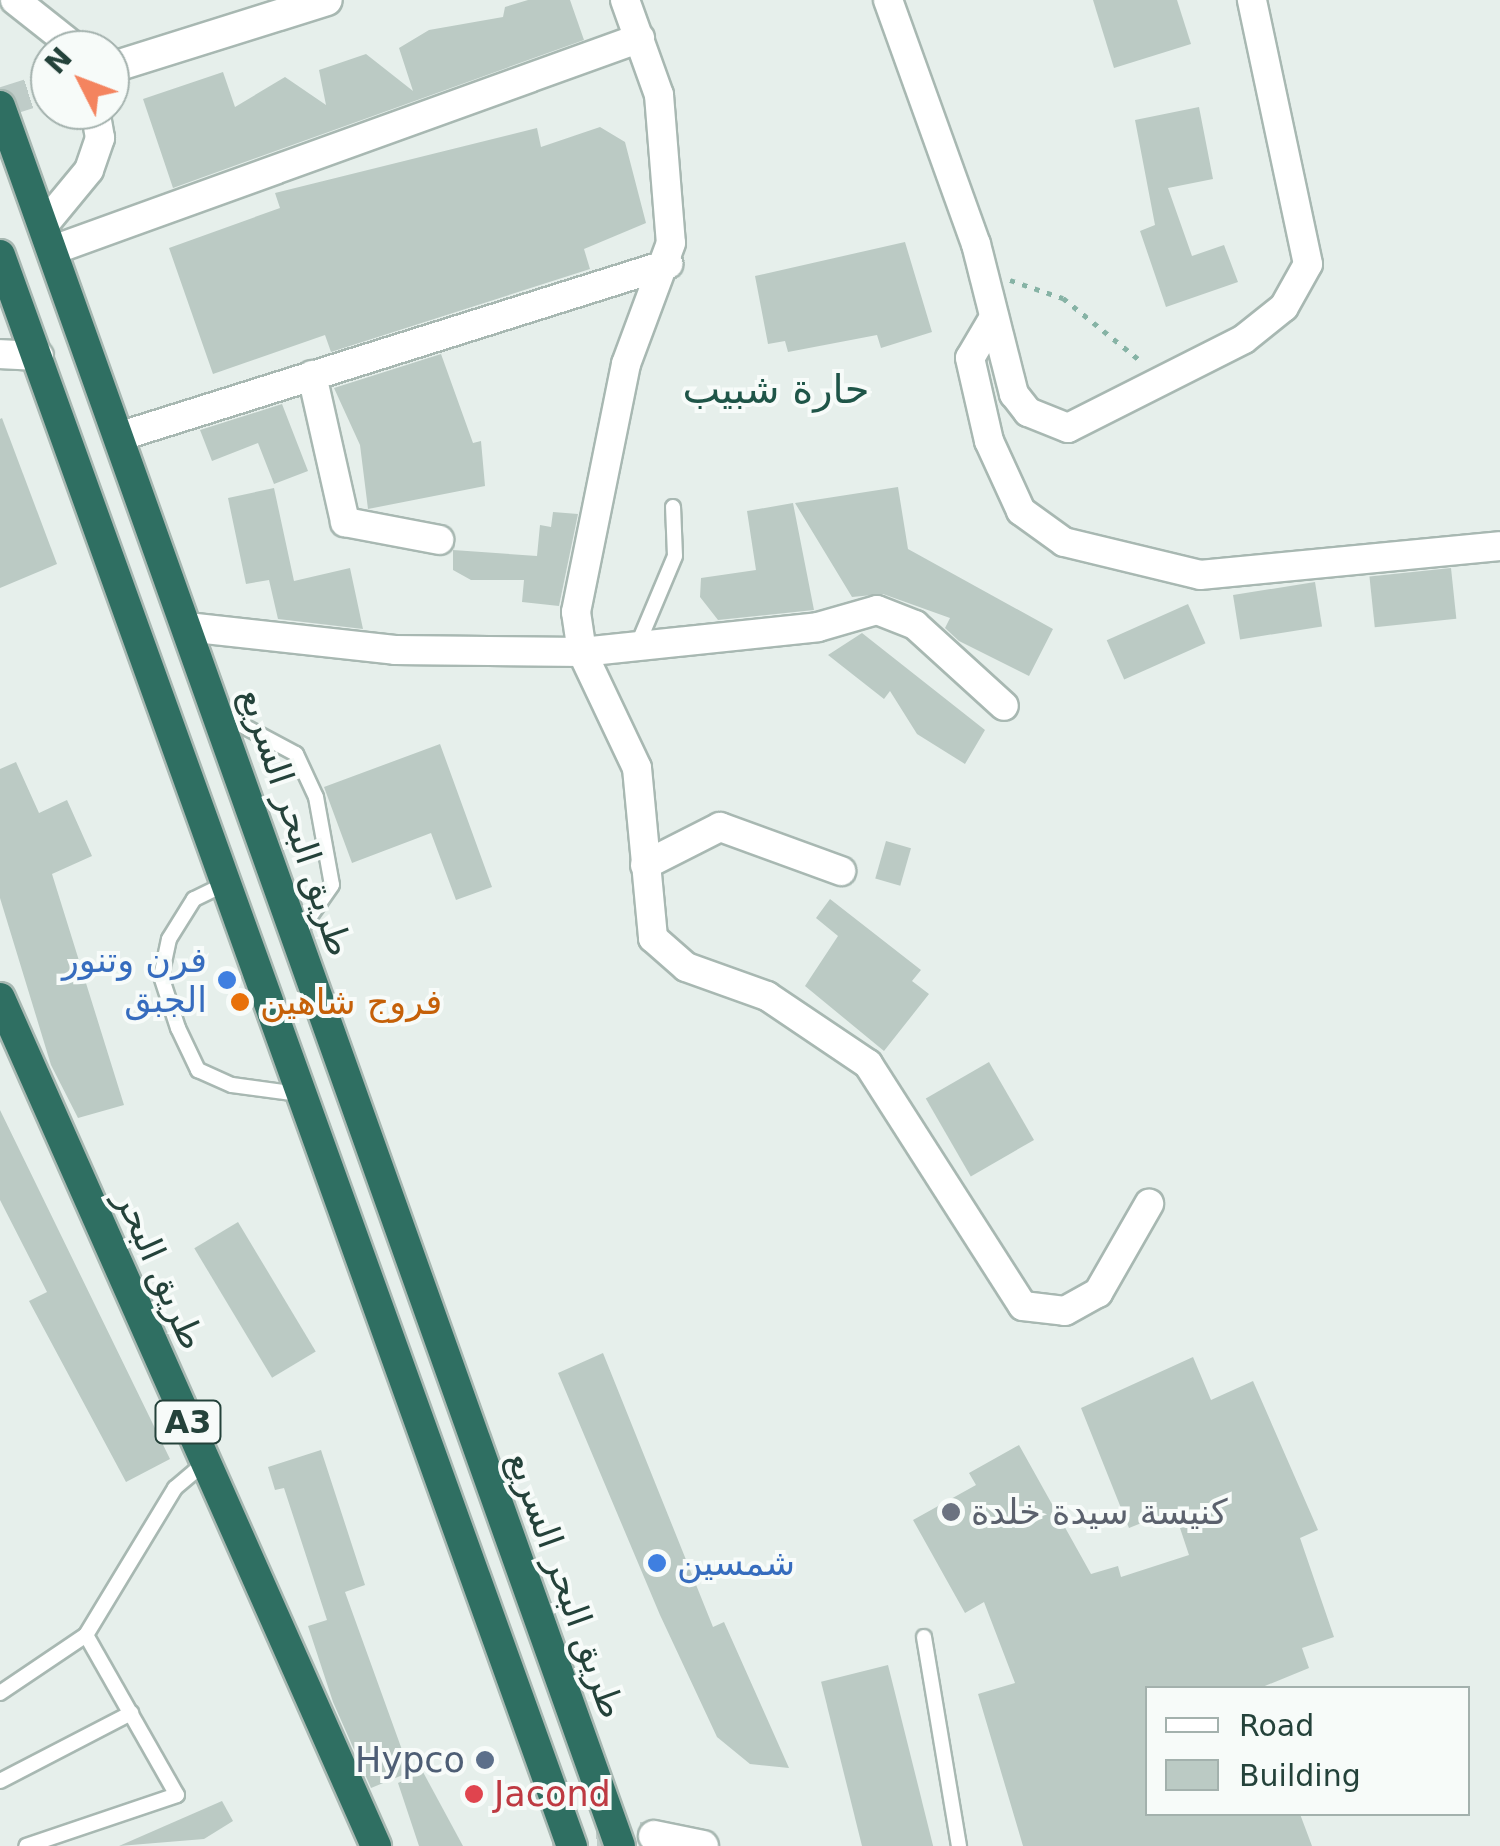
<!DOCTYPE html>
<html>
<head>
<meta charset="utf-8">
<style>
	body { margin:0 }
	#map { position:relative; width:1500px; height:1846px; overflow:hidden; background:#e6efeb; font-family:"DejaVu Sans","Noto Naskh Arabic",sans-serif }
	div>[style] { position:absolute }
	.building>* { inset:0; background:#bbcac4; transform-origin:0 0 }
	.secondary-tunnel>* { height:30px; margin-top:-15px; transform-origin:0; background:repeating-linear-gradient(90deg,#bfccc8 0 30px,transparent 0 45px) }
	.path>* { height:5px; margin-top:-2.5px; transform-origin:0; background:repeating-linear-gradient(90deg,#86b3a5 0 5px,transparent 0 13px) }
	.roads { filter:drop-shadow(2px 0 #a8b8b2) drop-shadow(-2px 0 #a8b8b2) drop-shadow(0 2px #a8b8b2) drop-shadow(0 -2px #a8b8b2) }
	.lane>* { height:14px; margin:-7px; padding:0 7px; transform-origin:7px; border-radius:7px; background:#fff }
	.street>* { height:28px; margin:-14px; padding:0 14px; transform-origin:14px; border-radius:14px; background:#fff }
	.secondary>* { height:30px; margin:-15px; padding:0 15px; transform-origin:15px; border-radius:15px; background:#fff }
	.highway>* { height:30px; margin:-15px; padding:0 15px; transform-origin:15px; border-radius:15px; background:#2f6f62 }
	.dots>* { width:28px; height:28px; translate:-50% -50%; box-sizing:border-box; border:5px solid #f7fbf9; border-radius:50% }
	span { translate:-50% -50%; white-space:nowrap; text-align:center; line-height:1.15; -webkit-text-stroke:8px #f7fbf9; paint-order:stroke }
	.shield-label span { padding:2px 8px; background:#f7fbf9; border:2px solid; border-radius:8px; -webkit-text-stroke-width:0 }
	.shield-label { font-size:32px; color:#24423a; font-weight:700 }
	.street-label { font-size:35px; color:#24423a }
	.shop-label { font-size:35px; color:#366cbe }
	.right { translate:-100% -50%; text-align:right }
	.left { translate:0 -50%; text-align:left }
	.food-label { font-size:35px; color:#c56008 }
	.worship-label { font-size:35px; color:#5b616d }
	.service-label { font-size:35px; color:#4e5e75 }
	.health-label { font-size:35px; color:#be3a42 }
	.quarter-label { font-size:40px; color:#1f5548 }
	.legend { position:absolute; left:1145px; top:1686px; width:325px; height:130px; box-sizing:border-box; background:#f7fbf9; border:2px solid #a3b1ad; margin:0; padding:12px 18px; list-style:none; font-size:30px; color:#24423a }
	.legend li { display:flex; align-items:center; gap:20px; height:50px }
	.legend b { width:50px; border:2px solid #a3b1ad }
	.north { position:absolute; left:30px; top:30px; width:100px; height:100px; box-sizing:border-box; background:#f7fbf9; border:2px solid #a3b1ad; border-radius:50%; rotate:312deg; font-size:28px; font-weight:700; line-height:40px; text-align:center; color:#24423a }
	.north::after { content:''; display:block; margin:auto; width:35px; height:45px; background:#f4845f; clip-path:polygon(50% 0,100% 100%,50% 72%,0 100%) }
</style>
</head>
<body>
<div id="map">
	<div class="building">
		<i style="clip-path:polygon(528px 0,570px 0,584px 40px,173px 188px,143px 99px,223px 72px,235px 107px,285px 77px,326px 105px,319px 70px,366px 54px,413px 91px,399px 48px,429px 30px,503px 17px,505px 7px)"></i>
		<i style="clip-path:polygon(1093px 0,1177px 0,1191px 44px,1114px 68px)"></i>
		<i style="clip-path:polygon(1199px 107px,1213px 179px,1168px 188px,1192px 256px,1224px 245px,1238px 282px,1166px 307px,1140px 231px,1155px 225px,1135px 120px)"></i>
		<i style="clip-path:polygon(600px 127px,625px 142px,646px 223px,584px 249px,590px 269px,331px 352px,325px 335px,213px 374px,169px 248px,280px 208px,275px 193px,537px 128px,541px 147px)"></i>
		<i style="clip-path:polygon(905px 242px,932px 332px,881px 348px,877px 335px,788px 352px,785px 341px,768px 344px,755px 276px)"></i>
		<i style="clip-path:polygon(441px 354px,473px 443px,481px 441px,485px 486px,368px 509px,360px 445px,334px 388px)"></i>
		<i style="clip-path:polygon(282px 404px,308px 471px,274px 484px,258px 443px,212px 461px,200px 430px)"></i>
		<i style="clip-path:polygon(2px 418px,57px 564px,0 588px,0 419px)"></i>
		<i style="clip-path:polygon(898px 487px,908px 549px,1053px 629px,1029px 676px,959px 641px,945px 628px,950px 618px,883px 594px,852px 597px,795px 503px)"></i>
		<i style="clip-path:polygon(274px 488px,294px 581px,350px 568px,363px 629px,278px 619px,269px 580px,246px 584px,228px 498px)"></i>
		<i style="clip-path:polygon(793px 503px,814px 610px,718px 620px,700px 597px,701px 578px,756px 570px,747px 511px)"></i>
		<i style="clip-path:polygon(553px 512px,578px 514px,559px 606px,522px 602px,524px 580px,471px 580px,453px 570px,453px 550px,537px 556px,540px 525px,551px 527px)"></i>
		<i style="left:1451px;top:568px;width:51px;height:82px;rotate:84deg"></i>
		<i style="left:1315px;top:582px;width:45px;height:83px;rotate:81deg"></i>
		<i style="left:1188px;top:604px;width:43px;height:89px;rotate:66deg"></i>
		<i style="clip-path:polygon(862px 633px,985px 730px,965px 764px,917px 734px,890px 691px,884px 699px,828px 655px)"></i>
		<i style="clip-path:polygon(440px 744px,492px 887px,456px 900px,431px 833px,352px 863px,324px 787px)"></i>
		<i style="clip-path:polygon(16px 762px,39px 813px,67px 800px,92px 856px,52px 874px,124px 1105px,78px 1118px,51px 1065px,0 898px,0 769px)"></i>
		<i style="left:886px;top:841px;width:26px;height:39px;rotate:16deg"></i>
		<i style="clip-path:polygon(830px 899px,921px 970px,912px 981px,929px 994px,884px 1051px,805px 986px,838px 936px,816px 918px)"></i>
		<i style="left:989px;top:1062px;width:90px;height:73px;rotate:60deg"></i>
		<i style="clip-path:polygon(0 1110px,170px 1459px,126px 1482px,29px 1301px,47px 1292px,0 1200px)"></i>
		<i style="left:238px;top:1222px;width:151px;height:51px;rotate:59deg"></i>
		<i style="clip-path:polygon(603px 1353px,713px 1627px,724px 1622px,789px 1768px,750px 1764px,717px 1737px,660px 1615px,558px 1373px)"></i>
		<i style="clip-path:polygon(1193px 1357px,1211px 1400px,1253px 1381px,1318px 1530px,1300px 1538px,1334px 1637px,1302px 1648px,1309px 1668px,1260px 1688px,1148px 1688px,1148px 1814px,1300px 1814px,1312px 1846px,1023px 1846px,978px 1694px,1015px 1683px,984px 1602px,965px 1613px,913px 1520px,976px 1485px,969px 1473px,1019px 1445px,1091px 1574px,1118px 1566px,1121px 1577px,1189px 1555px,1174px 1510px,1129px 1528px,1081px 1408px)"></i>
		<i style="clip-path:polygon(321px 1450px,365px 1585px,345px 1592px,410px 1772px,371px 1788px,333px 1702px,308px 1626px,327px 1620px,284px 1488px,275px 1490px,268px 1467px)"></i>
		<i style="left:888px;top:1665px;width:187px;height:69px;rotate:76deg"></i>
		<i style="clip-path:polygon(423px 1772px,463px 1846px,419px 1846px,398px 1783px)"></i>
		<i style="clip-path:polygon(222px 1801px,233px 1821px,204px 1839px,119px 1846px)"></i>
	</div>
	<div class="secondary-tunnel">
		<i style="left:0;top:103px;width:52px;rotate:-17.7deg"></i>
		<i style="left:552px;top:1846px;width:102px;rotate:-5.6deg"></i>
	</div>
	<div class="path">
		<i style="left:1010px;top:280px;width:56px;rotate:18.8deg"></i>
		<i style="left:1063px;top:298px;width:102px;rotate:39deg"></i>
	</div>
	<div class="roads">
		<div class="lane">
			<i style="left:638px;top:644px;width:95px;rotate:-67.2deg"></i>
			<i style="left:675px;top:556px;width:49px;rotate:-92.3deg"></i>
			<i style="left:219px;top:713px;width:87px;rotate:28deg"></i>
			<i style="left:296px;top:754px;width:47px;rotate:65.1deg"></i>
			<i style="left:316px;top:797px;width:89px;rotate:79.7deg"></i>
			<i style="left:332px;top:885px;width:61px;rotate:125deg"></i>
			<i style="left:227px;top:883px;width:37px;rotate:154deg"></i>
			<i style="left:194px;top:899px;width:47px;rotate:122deg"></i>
			<i style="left:169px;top:939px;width:38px;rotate:102deg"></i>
			<i style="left:161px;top:976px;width:55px;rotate:71.9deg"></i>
			<i style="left:178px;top:1028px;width:47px;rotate:64.5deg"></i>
			<i style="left:198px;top:1070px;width:37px;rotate:24deg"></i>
			<i style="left:232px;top:1085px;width:68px;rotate:7.7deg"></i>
			<i style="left:86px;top:1635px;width:172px;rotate:-58.8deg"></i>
			<i style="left:175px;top:1488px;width:42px;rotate:-40.2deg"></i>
			<i style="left:924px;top:1637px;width:212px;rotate:80.5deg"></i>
			<i style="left:0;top:1693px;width:104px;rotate:-34deg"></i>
			<i style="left:86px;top:1635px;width:184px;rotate:60.4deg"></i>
			<i style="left:177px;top:1795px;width:159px;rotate:161.3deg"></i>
			<i style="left:0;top:1781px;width:148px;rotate:-27.4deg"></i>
		</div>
		<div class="street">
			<i style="left:15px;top:0;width:80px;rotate:38.4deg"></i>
			<i style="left:625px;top:0;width:101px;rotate:70.3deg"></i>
			<i style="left:659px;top:95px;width:148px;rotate:85.4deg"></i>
			<i style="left:671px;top:243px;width:129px;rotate:110.4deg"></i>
			<i style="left:626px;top:364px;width:253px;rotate:101.4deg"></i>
			<i style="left:576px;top:612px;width:40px;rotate:81.5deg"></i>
			<i style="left:582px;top:652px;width:128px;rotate:64.6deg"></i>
			<i style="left:637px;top:768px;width:171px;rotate:84.6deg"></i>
			<i style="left:653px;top:938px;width:44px;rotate:41.3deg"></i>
			<i style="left:686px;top:967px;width:86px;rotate:19.7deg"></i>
			<i style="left:767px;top:996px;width:122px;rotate:34deg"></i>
			<i style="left:868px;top:1064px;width:287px;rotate:57.4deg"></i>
			<i style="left:1023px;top:1306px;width:42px;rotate:6.8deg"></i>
			<i style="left:1065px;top:1311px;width:38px;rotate:-29deg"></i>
			<i style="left:1098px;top:1293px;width:103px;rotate:-60.2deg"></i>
			<i style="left:888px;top:0;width:259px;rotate:70.2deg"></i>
			<i style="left:976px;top:244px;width:155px;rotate:75.8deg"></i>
			<i style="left:1014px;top:394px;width:23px;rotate:52deg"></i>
			<i style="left:1028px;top:412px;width:43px;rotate:21.8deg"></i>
			<i style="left:1068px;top:428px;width:197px;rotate:-26.8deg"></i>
			<i style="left:1244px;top:339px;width:51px;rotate:-38.7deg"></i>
			<i style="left:1284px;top:307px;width:49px;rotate:-60.8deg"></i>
			<i style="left:1308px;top:264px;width:270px;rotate:-102deg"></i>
			<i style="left:47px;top:221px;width:66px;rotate:-50.5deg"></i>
			<i style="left:89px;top:170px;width:34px;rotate:-71deg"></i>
			<i style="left:100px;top:138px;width:28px;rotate:-100deg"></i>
			<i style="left:56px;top:249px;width:621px;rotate:-19.86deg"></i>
			<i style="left:993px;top:319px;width:45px;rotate:120.5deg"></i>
			<i style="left:970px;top:358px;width:85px;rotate:77.1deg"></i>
			<i style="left:989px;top:441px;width:77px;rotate:65.4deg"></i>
			<i style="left:1021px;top:511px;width:53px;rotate:35.8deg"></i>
			<i style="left:1064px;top:542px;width:140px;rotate:13.6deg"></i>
			<i style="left:1200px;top:575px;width:301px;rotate:-5.5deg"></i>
			<i style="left:0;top:354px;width:39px;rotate:3deg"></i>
			<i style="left:312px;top:375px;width:151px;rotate:77.3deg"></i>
			<i style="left:345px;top:522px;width:96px;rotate:10.8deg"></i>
			<i style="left:118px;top:437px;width:577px;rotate:-17.46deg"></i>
			<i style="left:187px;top:627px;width:209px;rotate:6.3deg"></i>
			<i style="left:395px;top:650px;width:187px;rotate:0.6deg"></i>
			<i style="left:582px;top:652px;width:237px;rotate:-6deg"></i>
			<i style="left:818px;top:627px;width:61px;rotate:-16.1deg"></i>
			<i style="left:877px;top:610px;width:41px;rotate:21.5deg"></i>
			<i style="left:915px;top:625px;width:120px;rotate:42.3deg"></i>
			<i style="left:645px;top:865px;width:84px;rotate:-26.9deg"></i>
			<i style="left:720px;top:827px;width:129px;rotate:20deg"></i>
		</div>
		<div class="secondary">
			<i style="left:110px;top:68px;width:227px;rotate:-17.4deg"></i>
			<i style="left:654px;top:1836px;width:50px;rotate:11.5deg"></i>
		</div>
		<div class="highway">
			<i style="left:0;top:106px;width:1847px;rotate:70.39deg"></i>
			<i style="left:0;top:255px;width:1691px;rotate:70.23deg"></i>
			<i style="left:0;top:998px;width:928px;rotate:66.09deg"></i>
		</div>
	</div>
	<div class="dots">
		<i style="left:227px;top:980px;background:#3f7fe0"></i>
		<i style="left:240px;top:1002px;background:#e8710a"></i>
		<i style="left:951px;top:1512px;background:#6b7280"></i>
		<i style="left:657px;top:1563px;background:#3f7fe0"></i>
		<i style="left:485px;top:1760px;background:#5c6f8a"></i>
		<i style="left:474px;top:1794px;background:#e0444e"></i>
	</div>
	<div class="shield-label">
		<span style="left:188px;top:1422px">A3</span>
	</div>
	<div class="street-label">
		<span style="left:296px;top:822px;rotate:71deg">طريق البحر السريع</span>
		<span style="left:160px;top:1270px;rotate:66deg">طريق البحر</span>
		<span style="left:566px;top:1585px;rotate:70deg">طريق البحر السريع</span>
	</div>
	<div class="shop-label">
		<span class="right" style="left:207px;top:980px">فرن وتنور<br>الجبق</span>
		<span class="left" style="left:677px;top:1563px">شمسين</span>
	</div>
	<div class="food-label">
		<span class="left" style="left:260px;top:1002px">فروج شاهين</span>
	</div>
	<div class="worship-label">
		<span class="left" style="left:971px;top:1512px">كنيسة سيدة خلدة</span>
	</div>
	<div class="service-label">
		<span class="right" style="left:465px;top:1760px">Hypco</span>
	</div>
	<div class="health-label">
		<span class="left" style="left:494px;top:1794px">Jacond</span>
	</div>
	<div class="quarter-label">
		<span style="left:776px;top:389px">حارة شبيب</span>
	</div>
	<ul class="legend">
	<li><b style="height:12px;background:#fff"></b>Road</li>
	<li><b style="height:28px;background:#bbcac4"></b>Building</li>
	</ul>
	<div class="north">N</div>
</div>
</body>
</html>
